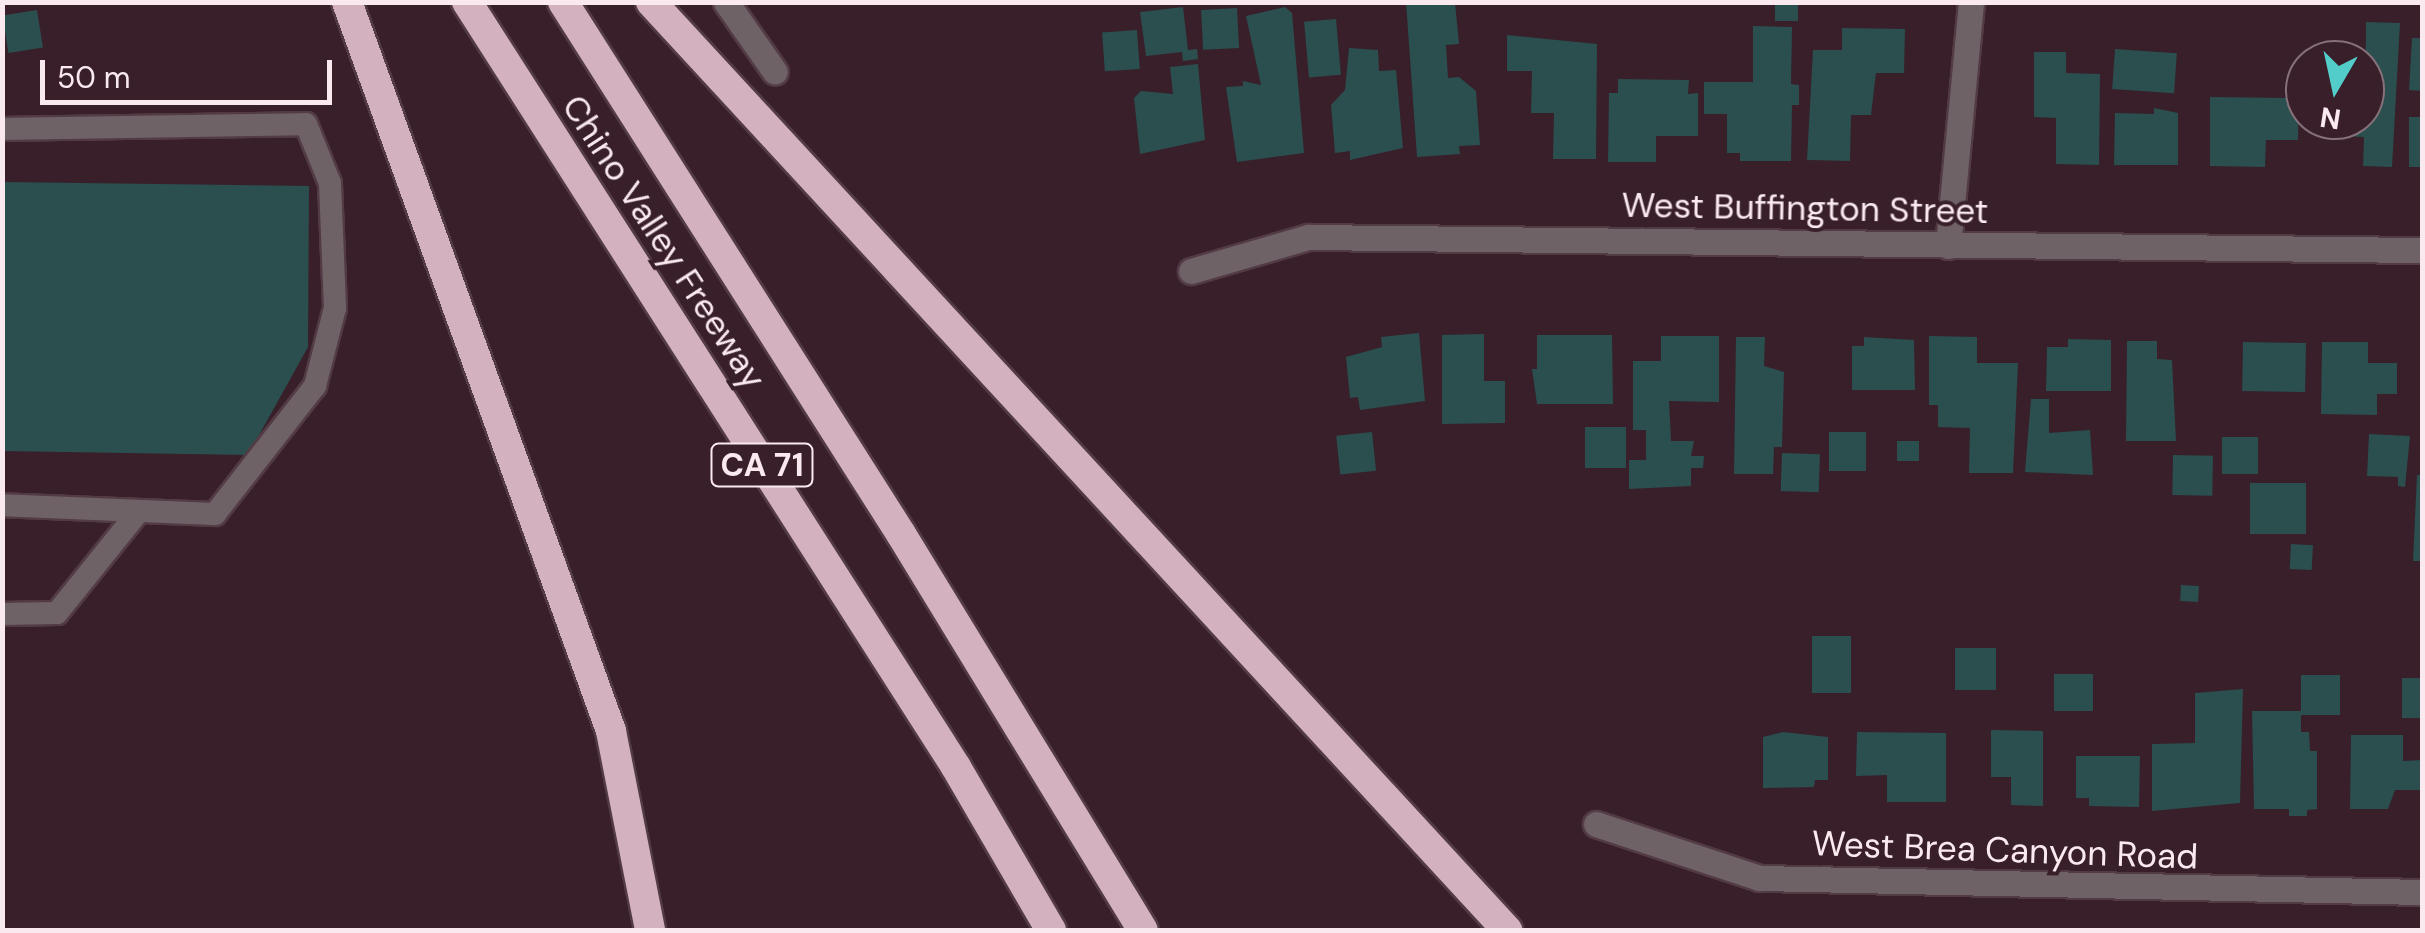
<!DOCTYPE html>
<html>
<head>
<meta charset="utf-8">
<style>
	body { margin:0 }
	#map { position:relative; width:2425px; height:933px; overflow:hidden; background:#381f2a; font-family:"DM Sans",sans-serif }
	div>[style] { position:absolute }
	.building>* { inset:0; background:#2a4f4e; transform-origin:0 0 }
	.roads { filter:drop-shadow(2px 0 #533b46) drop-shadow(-2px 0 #533b46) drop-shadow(0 2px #533b46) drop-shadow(0 -2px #533b46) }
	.lane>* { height:22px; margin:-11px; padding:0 11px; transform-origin:11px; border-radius:11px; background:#6f6267 }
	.street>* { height:25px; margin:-12.5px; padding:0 12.5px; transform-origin:12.5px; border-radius:12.5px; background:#6f6267 }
	.highway>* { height:30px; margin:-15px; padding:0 15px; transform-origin:15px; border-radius:15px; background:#d3b1be }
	span { translate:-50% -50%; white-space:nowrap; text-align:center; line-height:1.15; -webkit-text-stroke:8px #381f2a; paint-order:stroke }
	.shield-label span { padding:2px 8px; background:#381f2a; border:2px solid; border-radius:8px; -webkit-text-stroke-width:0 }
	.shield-label { font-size:32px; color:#fbe9f0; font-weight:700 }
	.street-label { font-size:35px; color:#fbe9f0 }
	.frame { position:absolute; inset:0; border:5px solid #fbe9f0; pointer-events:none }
	.north { position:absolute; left:2285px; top:40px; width:100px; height:100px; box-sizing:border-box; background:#381f2a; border:2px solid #867079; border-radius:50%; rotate:189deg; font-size:28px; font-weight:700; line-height:40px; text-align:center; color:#fbe9f0 }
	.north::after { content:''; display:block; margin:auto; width:35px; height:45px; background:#53cdc9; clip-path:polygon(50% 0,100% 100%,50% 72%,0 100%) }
	.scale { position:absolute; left:40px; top:60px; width:292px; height:45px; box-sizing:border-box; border:5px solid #fbe9f0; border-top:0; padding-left:12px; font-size:30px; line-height:35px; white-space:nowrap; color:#fbe9f0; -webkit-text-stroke:8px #381f2a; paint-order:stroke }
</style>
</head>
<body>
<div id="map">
	<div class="building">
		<i style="clip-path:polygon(1406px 2px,1455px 2px,1459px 44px,1446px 45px,1448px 78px,1459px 77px,1476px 91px,1480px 145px,1459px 146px,1460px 154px,1417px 157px)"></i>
		<i style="left:1775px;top:2px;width:23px;height:19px"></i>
		<i style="clip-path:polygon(1183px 7px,1188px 50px,1197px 49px,1198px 59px,1183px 61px,1182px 52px,1146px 56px,1140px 12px)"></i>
		<i style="clip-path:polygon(1285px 7px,1292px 13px,1304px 153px,1237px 162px,1226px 87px,1243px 86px,1243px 81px,1261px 85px,1246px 16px)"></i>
		<i style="left:1237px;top:8px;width:40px;height:36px;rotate:87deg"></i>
		<i style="left:37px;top:10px;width:38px;height:35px;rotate:81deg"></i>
		<i style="left:1336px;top:19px;width:56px;height:32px;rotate:85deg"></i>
		<i style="clip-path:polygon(2366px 22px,2400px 23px,2392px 167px,2363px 166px,2364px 137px,2344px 136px,2344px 120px,2365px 120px)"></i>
		<i style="clip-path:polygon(1753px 26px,1792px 27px,1791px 84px,1799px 85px,1799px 105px,1792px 105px,1791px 161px,1740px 161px,1740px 153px,1727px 153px,1727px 114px,1704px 114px,1704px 82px,1753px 82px)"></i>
		<i style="clip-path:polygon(1842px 28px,1905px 29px,1904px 73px,1876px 73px,1871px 115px,1851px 115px,1850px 161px,1807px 160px,1813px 50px,1842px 50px)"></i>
		<i style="left:1137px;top:30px;width:39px;height:35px;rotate:86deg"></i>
		<i style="clip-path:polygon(1507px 35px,1597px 44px,1596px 159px,1553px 159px,1554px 113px,1531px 113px,1532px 71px,1507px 71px)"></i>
		<i style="clip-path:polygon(2412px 38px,2422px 38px,2422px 91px,2409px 90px)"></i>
		<i style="clip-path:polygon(1349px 48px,1378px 50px,1379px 71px,1396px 70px,1403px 148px,1350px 160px,1350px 151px,1335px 153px,1331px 105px,1345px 90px)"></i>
		<i style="left:2115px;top:49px;width:62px;height:40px;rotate:4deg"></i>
		<i style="clip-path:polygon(2034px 52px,2066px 52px,2066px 73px,2100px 74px,2099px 165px,2056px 164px,2056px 118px,2034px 117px)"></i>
		<i style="clip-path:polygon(1198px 64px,1205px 140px,1140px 154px,1134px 98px,1141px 91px,1173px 94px,1170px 67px)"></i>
		<i style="clip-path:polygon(1618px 79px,1689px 80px,1688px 94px,1698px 93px,1698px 136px,1656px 136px,1656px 162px,1608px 162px,1609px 93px,1618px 93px)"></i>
		<i style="clip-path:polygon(2210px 97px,2299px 98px,2298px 140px,2266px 140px,2265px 167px,2210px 166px)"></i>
		<i style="clip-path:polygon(2154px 108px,2178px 113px,2178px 165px,2114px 165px,2115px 113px,2154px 114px)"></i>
		<i style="left:2409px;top:117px;width:13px;height:50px"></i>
		<i style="clip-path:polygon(2px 182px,309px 186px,308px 347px,248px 455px,2px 451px)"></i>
		<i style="clip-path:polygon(1419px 333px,1425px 401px,1360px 410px,1358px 397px,1350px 398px,1346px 357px,1382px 347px,1381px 337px)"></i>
		<i style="clip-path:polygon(1484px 334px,1484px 381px,1505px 381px,1505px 423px,1442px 424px,1442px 335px)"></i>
		<i style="clip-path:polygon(1537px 335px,1612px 335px,1613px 404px,1537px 404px,1532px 369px,1537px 369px)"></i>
		<i style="clip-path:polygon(1661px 336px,1719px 336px,1719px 402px,1669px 401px,1671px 441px,1694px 441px,1691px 456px,1704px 456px,1703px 468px,1691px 468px,1691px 486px,1629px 489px,1629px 460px,1646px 460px,1646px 430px,1633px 430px,1633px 361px,1661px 361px)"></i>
		<i style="clip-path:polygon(1929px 336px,1977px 337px,1977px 363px,2018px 363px,2013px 473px,1969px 473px,1970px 428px,1938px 427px,1938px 405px,1929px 405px)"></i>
		<i style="clip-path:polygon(1736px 337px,1765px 337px,1764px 366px,1784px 372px,1782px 447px,1774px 447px,1773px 474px,1734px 474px)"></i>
		<i style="clip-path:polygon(1864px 337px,1914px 340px,1915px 390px,1852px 390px,1852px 346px,1864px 346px)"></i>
		<i style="clip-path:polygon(2068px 339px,2111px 340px,2111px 391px,2046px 391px,2047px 347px,2068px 347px)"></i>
		<i style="clip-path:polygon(2127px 341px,2157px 341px,2157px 359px,2172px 360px,2176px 441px,2126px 441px)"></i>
		<i style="left:2243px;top:342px;width:63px;height:49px;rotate:1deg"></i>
		<i style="clip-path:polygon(2322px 342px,2368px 342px,2368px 363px,2397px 363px,2397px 394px,2377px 394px,2377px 415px,2321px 414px)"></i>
		<i style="clip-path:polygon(2031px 399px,2049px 399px,2049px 433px,2090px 430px,2093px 475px,2025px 472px)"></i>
		<i style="left:1585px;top:427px;width:41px;height:41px"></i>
		<i style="left:1372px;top:432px;width:39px;height:36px;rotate:84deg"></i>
		<i style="left:1829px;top:432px;width:37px;height:39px"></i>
		<i style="clip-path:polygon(2369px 434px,2410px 436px,2405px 487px,2398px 486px,2398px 477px,2367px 476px)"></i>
		<i style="left:2222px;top:437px;width:36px;height:37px"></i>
		<i style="left:1919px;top:441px;width:20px;height:22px;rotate:90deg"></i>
		<i style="left:1782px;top:453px;width:38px;height:38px;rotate:2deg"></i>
		<i style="left:2173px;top:455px;width:40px;height:40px;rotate:1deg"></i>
		<i style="clip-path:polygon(2417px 475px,2422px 475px,2422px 561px,2413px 561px)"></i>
		<i style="left:2250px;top:483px;width:56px;height:51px"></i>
		<i style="left:2291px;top:544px;width:22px;height:25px;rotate:3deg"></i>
		<i style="left:2181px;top:585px;width:18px;height:16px;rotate:3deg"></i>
		<i style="left:1812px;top:636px;width:39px;height:57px"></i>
		<i style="left:1955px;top:648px;width:41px;height:42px"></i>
		<i style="left:2054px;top:674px;width:39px;height:37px"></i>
		<i style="left:2340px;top:675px;width:40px;height:39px;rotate:90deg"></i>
		<i style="left:2402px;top:678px;width:20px;height:40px"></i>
		<i style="clip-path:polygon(2243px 689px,2240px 803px,2152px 811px,2152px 744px,2195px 743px,2195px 693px)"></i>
		<i style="clip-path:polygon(2252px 711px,2301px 711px,2301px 732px,2309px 732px,2310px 751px,2317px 751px,2317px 809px,2307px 810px,2307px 816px,2289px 816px,2289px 809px,2254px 809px)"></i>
		<i style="clip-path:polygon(1991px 730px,2043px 731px,2043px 806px,2011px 805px,2011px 777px,1991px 777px)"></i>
		<i style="clip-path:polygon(1783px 732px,1828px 737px,1828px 780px,1815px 780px,1814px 787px,1763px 788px,1763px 737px)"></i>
		<i style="clip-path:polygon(1857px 732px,1946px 733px,1946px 802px,1887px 802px,1887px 775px,1856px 776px)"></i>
		<i style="clip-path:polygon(2351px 735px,2403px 735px,2403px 761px,2422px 760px,2422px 790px,2395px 790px,2388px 809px,2350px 809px)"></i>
		<i style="clip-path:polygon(2076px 756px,2140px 756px,2139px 807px,2089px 806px,2089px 798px,2076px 798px)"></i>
	</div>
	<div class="roads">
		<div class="lane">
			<i style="left:2px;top:129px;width:304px;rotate:-0.9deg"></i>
			<i style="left:306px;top:124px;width:64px;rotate:67.9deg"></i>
			<i style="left:330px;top:183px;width:125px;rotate:87.7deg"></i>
			<i style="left:335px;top:308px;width:81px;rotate:104.4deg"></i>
			<i style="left:315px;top:386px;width:162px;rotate:128deg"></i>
			<i style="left:215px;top:514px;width:213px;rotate:-177.6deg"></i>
			<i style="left:2px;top:614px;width:55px;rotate:-1deg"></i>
			<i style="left:57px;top:613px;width:131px;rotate:-51.2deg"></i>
		</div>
		<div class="street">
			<i style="left:726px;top:2px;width:85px;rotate:55deg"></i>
			<i style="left:1948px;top:246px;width:245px;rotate:-84.6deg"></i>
			<i style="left:1191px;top:271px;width:122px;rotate:-16.2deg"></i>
			<i style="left:1308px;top:237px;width:1114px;rotate:0.67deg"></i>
			<i style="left:1596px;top:824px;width:172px;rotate:18.3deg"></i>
			<i style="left:1759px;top:878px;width:663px;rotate:1.21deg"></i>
		</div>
		<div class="highway">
			<i style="left:347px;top:2px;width:775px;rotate:70.09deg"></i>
			<i style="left:611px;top:731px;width:203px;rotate:78.9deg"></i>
			<i style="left:467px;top:2px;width:908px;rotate:57.41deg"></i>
			<i style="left:956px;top:767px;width:189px;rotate:59.8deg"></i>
			<i style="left:563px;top:2px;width:630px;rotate:57.57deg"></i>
			<i style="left:901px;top:534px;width:464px;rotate:58.6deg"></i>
			<i style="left:651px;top:2px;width:1263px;rotate:47.31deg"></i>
		</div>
	</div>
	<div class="shield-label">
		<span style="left:762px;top:465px">CA 71</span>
	</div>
	<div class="street-label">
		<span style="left:1805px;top:208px;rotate:1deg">West Buffington Street</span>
		<span style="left:664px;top:242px;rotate:57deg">Chino Valley Freeway</span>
		<span style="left:2005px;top:850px;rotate:2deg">West Brea Canyon Road</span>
	</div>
	<div class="frame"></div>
	<div class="north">N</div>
	<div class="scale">50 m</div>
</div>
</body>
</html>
